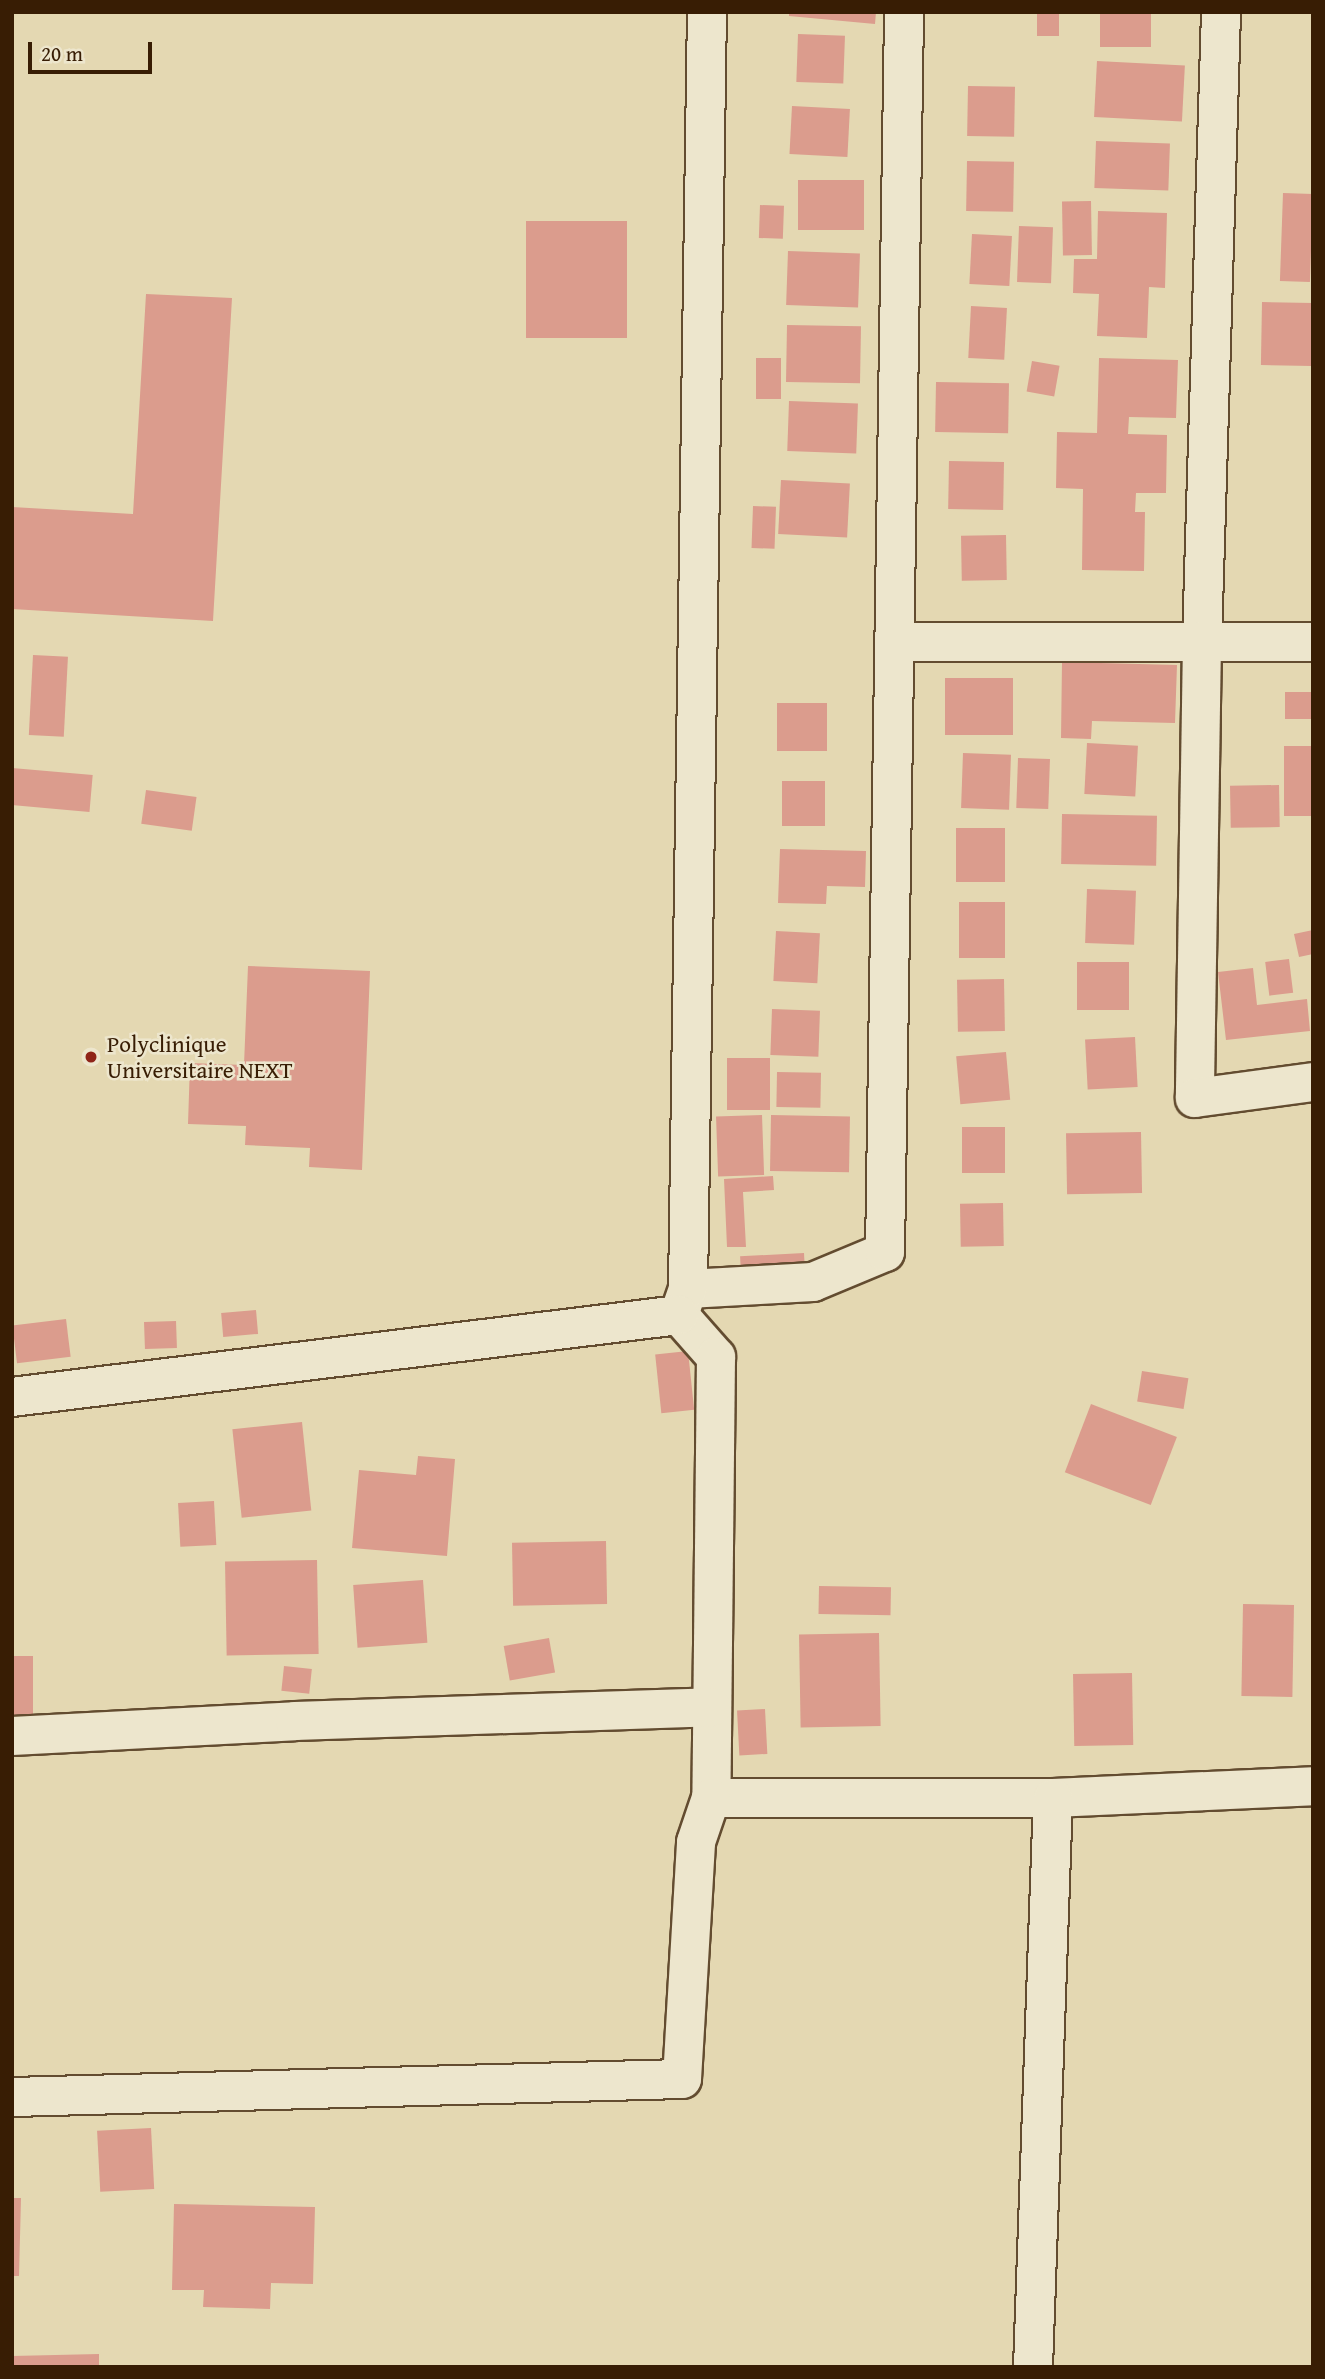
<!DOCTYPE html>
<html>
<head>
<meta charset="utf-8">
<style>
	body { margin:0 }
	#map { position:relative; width:1325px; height:2379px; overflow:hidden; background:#e4d8b2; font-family:"Gentium Book Plus",serif }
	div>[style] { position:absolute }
	.building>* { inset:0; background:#db9c8d; transform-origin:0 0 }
	.roads { filter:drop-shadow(2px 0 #634c30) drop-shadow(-2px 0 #634c30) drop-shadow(0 2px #634c30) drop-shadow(0 -2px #634c30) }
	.street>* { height:38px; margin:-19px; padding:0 19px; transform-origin:19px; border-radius:19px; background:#ede6cd }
	.dots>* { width:19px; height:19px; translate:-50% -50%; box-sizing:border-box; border:4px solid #ede6cd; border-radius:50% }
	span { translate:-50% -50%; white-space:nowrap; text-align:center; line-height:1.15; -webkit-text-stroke:5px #ede6cd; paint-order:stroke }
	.poi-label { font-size:23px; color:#381d04 }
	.left { translate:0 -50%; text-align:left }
	.frame { position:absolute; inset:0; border:14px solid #381d04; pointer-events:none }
	.scale { position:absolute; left:28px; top:42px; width:124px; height:32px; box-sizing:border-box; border:4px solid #381d04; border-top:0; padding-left:9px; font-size:21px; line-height:24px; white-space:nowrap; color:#381d04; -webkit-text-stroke:5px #ede6cd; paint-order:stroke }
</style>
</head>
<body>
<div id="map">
	<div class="building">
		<i style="clip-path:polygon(789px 12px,876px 12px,875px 24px,789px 16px)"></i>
		<i style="left:1037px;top:12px;width:22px;height:24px"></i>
		<i style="left:1100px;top:12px;width:51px;height:35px"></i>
		<i style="left:798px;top:34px;width:47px;height:48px;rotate:2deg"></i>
		<i style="left:1097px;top:61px;width:88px;height:56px;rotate:3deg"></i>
		<i style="left:968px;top:86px;width:47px;height:50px;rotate:1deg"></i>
		<i style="left:792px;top:106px;width:58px;height:48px;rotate:3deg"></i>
		<i style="left:1096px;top:141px;width:74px;height:47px;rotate:2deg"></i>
		<i style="left:967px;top:161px;width:47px;height:50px;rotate:1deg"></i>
		<i style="left:798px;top:180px;width:66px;height:50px"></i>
		<i style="left:1283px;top:193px;width:30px;height:88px;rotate:2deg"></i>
		<i style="left:1091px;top:201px;width:54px;height:29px;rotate:89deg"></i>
		<i style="left:760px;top:205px;width:24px;height:33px;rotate:2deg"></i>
		<i style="clip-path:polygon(1098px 211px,1167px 213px,1165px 288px,1149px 287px,1147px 338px,1097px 336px,1099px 294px,1073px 293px,1074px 259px,1097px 259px)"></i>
		<i style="left:526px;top:221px;width:101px;height:117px"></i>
		<i style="left:1019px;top:226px;width:34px;height:56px;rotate:2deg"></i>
		<i style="left:972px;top:234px;width:40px;height:50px;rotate:3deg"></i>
		<i style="left:788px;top:251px;width:72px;height:54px;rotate:2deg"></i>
		<i style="clip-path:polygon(146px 294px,232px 298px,213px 621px,12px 609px,12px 507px,133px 514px)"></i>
		<i style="left:1262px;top:302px;width:51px;height:63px;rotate:1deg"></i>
		<i style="left:971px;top:306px;width:36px;height:52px;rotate:3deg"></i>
		<i style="left:787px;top:325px;width:74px;height:57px;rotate:1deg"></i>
		<i style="left:756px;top:358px;width:25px;height:41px"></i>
		<i style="clip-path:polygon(1099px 358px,1178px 360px,1176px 418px,1129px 417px,1128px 434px,1167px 435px,1166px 493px,1136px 493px,1135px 512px,1145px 512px,1144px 571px,1082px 570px,1083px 489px,1056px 488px,1057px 432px,1097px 433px)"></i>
		<i style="left:1032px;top:361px;width:28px;height:31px;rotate:10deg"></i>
		<i style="left:936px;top:382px;width:73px;height:50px;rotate:1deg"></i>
		<i style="left:789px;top:401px;width:69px;height:50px;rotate:2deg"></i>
		<i style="left:949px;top:461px;width:55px;height:48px;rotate:1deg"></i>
		<i style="left:781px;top:480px;width:69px;height:54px;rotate:3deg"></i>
		<i style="left:753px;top:506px;width:23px;height:42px;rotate:2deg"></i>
		<i style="left:1006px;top:535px;width:45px;height:45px;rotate:89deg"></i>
		<i style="left:33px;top:655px;width:35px;height:80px;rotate:3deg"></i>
		<i style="clip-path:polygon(1062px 662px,1177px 665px,1175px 723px,1092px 721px,1091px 739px,1061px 738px)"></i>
		<i style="left:945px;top:678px;width:68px;height:57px"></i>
		<i style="left:1313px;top:692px;width:27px;height:28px;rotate:90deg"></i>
		<i style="left:777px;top:703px;width:50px;height:48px"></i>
		<i style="left:1087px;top:743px;width:51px;height:51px;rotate:3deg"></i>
		<i style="left:1313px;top:746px;width:70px;height:29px;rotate:90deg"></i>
		<i style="left:963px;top:753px;width:48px;height:55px;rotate:2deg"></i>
		<i style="left:1018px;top:758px;width:32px;height:50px;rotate:2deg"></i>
		<i style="left:12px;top:768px;width:81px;height:37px;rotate:5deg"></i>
		<i style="left:782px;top:781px;width:43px;height:45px"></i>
		<i style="left:1279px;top:785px;width:42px;height:49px;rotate:89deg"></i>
		<i style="left:146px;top:790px;width:51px;height:34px;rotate:8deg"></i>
		<i style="left:1062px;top:814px;width:95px;height:50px;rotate:1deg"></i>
		<i style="left:956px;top:828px;width:49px;height:54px"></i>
		<i style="clip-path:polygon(780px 849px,866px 851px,865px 887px,827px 886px,826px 904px,778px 903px)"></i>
		<i style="left:1087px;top:889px;width:49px;height:54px;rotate:2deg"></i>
		<i style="left:959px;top:902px;width:46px;height:56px"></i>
		<i style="clip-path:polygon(1313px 930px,1313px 954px,1299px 957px,1294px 934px)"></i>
		<i style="left:776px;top:931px;width:44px;height:50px;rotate:3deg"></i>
		<i style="left:1289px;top:959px;width:34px;height:24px;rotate:83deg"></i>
		<i style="left:1077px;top:962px;width:52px;height:48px"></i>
		<i style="clip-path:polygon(248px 966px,370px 971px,362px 1170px,309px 1167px,310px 1148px,245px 1145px,246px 1126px,188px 1124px,190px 1063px,244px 1065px)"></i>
		<i style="clip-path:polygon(1253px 968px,1257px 1005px,1307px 999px,1310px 1031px,1226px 1040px,1218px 972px)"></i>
		<i style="left:1004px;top:979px;width:52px;height:47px;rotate:89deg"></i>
		<i style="left:772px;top:1009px;width:48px;height:46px;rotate:2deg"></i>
		<i style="left:1135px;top:1037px;width:50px;height:50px;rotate:87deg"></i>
		<i style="left:1006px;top:1052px;width:48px;height:50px;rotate:85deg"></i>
		<i style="left:727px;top:1058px;width:43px;height:52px"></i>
		<i style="left:777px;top:1072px;width:44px;height:35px;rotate:1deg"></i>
		<i style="left:762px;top:1115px;width:60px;height:46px;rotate:88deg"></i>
		<i style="left:771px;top:1115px;width:79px;height:56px;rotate:1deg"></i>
		<i style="left:962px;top:1127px;width:43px;height:46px"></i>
		<i style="left:1141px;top:1132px;width:61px;height:75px;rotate:89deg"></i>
		<i style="clip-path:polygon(773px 1176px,774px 1190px,743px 1192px,746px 1247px,727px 1247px,724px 1179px)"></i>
		<i style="left:1003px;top:1203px;width:43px;height:43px;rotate:89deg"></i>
		<i style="left:804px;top:1253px;width:22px;height:64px;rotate:87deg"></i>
		<i style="left:256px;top:1310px;width:24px;height:35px;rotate:85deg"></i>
		<i style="left:66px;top:1319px;width:38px;height:54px;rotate:83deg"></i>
		<i style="left:176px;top:1321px;width:27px;height:32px;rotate:88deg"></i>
		<i style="left:688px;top:1351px;width:59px;height:33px;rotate:84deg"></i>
		<i style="left:1142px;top:1371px;width:47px;height:31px;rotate:9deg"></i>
		<i style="left:1091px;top:1404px;width:92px;height:73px;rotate:21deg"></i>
		<i style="left:302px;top:1422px;width:89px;height:70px;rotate:84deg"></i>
		<i style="clip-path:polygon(418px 1456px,455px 1459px,447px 1556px,352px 1548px,359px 1470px,416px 1475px)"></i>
		<i style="left:214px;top:1501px;width:44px;height:36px;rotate:87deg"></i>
		<i style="left:606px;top:1541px;width:63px;height:94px;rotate:89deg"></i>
		<i style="left:317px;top:1560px;width:94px;height:92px;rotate:89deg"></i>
		<i style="left:423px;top:1580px;width:63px;height:70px;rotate:86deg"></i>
		<i style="left:819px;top:1586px;width:72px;height:28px;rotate:1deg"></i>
		<i style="left:1243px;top:1604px;width:51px;height:92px;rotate:1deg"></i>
		<i style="left:879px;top:1633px;width:93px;height:80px;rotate:89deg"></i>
		<i style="left:549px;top:1638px;width:35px;height:46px;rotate:80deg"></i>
		<i style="left:12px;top:1656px;width:21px;height:63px"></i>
		<i style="left:284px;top:1666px;width:28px;height:25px;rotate:6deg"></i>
		<i style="left:1132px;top:1673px;width:72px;height:59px;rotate:89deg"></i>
		<i style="left:765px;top:1709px;width:45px;height:28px;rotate:87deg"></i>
		<i style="left:151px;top:2128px;width:61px;height:54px;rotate:87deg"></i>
		<i style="clip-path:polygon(12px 2198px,21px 2198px,19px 2276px,12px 2276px)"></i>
		<i style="clip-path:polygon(174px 2204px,315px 2207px,313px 2284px,271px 2283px,270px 2309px,203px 2307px,204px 2290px,172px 2290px)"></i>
		<i style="clip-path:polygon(99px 2354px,99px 2367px,12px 2367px,12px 2356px)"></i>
	</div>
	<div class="roads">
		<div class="street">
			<i style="left:1221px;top:12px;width:630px;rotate:91.73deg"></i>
			<i style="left:1202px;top:642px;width:456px;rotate:90.9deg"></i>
			<i style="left:1195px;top:1098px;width:119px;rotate:-7.7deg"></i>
			<i style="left:894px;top:642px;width:419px"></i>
			<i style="left:688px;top:1289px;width:125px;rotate:-3.2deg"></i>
			<i style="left:813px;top:1282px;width:78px;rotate:-22.6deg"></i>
			<i style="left:885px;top:1252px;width:1240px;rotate:-89.12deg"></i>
			<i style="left:679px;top:1315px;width:28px;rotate:-71deg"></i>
			<i style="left:688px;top:1289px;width:1277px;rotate:-89.15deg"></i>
			<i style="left:679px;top:1315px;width:56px;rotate:48.6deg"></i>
			<i style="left:716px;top:1357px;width:441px;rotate:90.6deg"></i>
			<i style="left:711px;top:1798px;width:342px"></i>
			<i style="left:1053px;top:1798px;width:260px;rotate:-2.6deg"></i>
			<i style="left:12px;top:1397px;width:672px;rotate:-7.01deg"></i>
			<i style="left:12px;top:1736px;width:283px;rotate:-3deg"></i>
			<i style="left:295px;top:1721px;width:417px;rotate:-1.9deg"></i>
			<i style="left:12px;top:2097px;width:670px;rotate:-1.54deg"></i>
			<i style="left:682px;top:2079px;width:237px;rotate:-86.6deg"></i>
			<i style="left:696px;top:1842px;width:46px;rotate:-71.2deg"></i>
			<i style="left:1033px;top:2367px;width:569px;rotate:-87.99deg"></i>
		</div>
	</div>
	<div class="dots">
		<i style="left:91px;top:1057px;background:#8f2418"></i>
	</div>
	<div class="poi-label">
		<span class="left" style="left:107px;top:1057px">Polyclinique<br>Universitaire NEXT</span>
	</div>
	<div class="frame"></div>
	<div class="scale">20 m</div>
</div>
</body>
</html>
